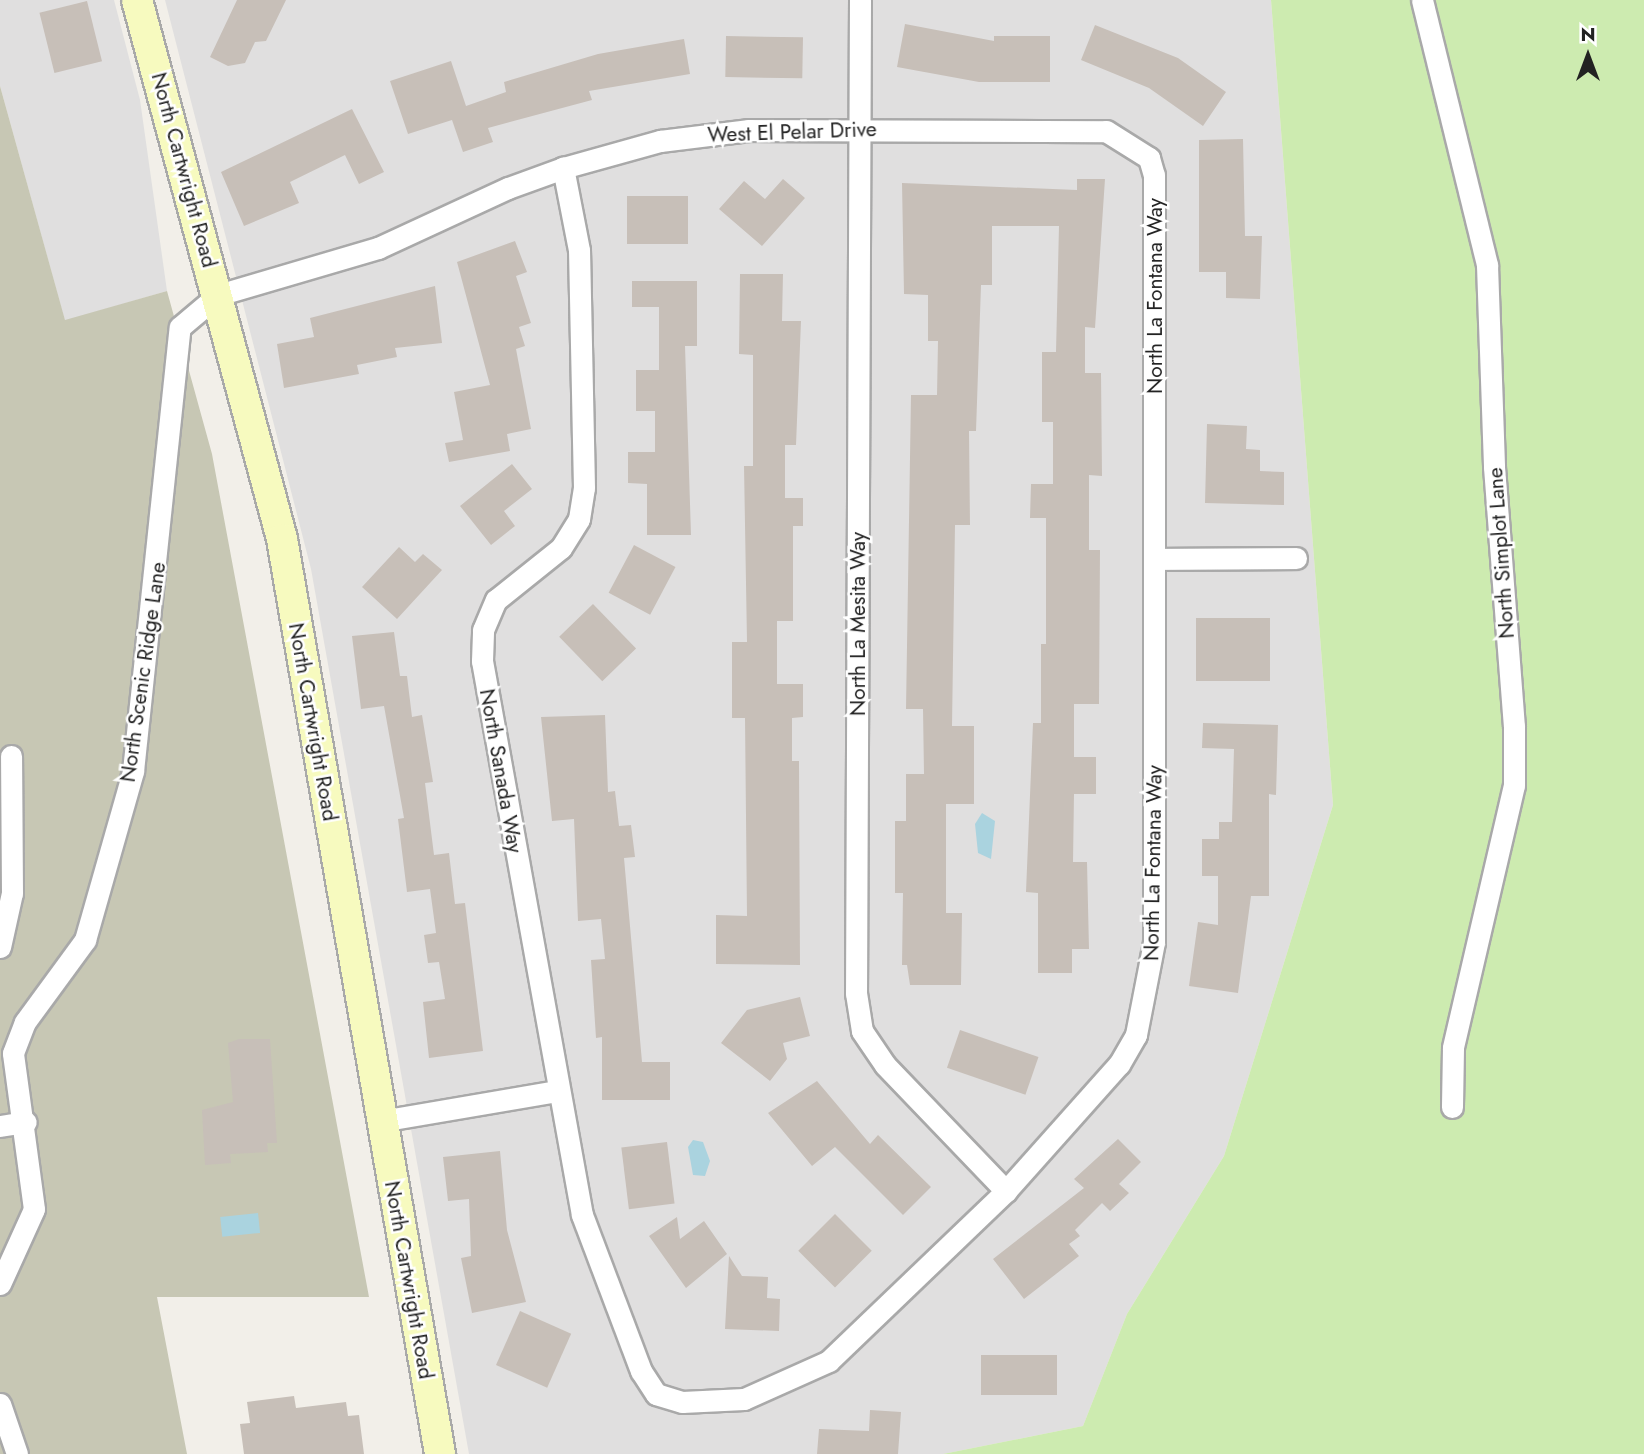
<!DOCTYPE html>
<html>
<head>
<meta charset="utf-8">
<style>
	body { margin:0 }
	#map { position:relative; width:1644px; height:1454px; overflow:hidden; background:#f2efe9; font-family:Jost,sans-serif }
	div>[style] { position:absolute }
	.residential>* { inset:0; background:#e0dfdf }
	.construction>* { inset:0; background:#c7c7b4 }
	.grass>* { inset:0; background:#cdebb0 }
	.water>* { inset:0; background:#aad3df; transform-origin:0 0 }
	.building>* { inset:0; background:#c7bfb8; transform-origin:0 0 }
	.roads { filter:drop-shadow(2px 0 #a9a9a9) drop-shadow(-2px 0 #a9a9a9) drop-shadow(0 2px #a9a9a9) drop-shadow(0 -2px #a9a9a9) }
	.street>* { height:21px; margin:-10.5px; padding:0 10.5px; transform-origin:10.5px; border-radius:10.5px; background:#fff }
	.secondary>* { height:30px; margin:-15px; padding:0 15px; transform-origin:15px; border-radius:15px; background:#f7fabf }
	span { translate:-50% -50%; white-space:nowrap; text-align:center; line-height:1.15; -webkit-text-stroke:5px #fff; paint-order:stroke }
	.street-label { font-size:21px; color:#222 }
	.north { position:absolute; left:1553px; top:21px; width:70px; height:70px; -webkit-text-stroke:5px #fff; paint-order:stroke; rotate:0deg; font-size:19px; font-weight:700; line-height:28px; text-align:center; color:#222 }
	.north::after { content:''; display:block; margin:auto; width:24px; height:32px; background:#222; clip-path:polygon(50% 0,100% 100%,50% 72%,0 100%) }
</style>
</head>
<body>
<div id="map">
	<div class="residential">
		<i style="clip-path:polygon(0 0,114px 0,140px 100px,167px 291px,65px 321px,0 86px)"></i>
		<i style="clip-path:polygon(165px 0,1271px 0,1333px 805px,1224px 1156px,1127px 1314px,1083px 1426px,943px 1454px,469px 1454px,311px 569px)"></i>
	</div>
	<div class="construction">
		<i style="clip-path:polygon(0 86px,65px 320px,167px 291px,212px 454px,369px 1297px,157px 1297px,187px 1454px,0 1454px)"></i>
	</div>
	<div class="grass">
		<i style="clip-path:polygon(1271px 0,1644px 0,1644px 1454px,943px 1454px,1083px 1426px,1127px 1314px,1224px 1156px,1333px 805px)"></i>
	</div>
	<div class="water">
		<i style="clip-path:polygon(982px 813px,995px 821px,991px 859px,978px 853px,975px 824px)"></i>
		<i style="clip-path:polygon(693px 1140px,703px 1142px,710px 1161px,705px 1176px,693px 1175px,688px 1147px)"></i>
		<i style="left:258px;top:1213px;width:20px;height:38px;rotate:84deg"></i>
	</div>
	<div class="building">
		<i style="clip-path:polygon(237px 0,286px 0,266px 41px,255px 42px,245px 63px,228px 66px,210px 57px)"></i>
		<i style="left:87px;top:1px;width:62px;height:49px;rotate:76deg"></i>
		<i style="clip-path:polygon(905px 24px,994px 41px,994px 36px,1050px 36px,1050px 82px,979px 82px,897px 67px)"></i>
		<i style="clip-path:polygon(1095px 25px,1178px 58px,1226px 92px,1203px 126px,1149px 88px,1081px 60px)"></i>
		<i style="left:726px;top:36px;width:77px;height:41px;rotate:1deg"></i>
		<i style="clip-path:polygon(684px 39px,690px 74px,589px 91px,592px 100px,488px 128px,493px 142px,463px 152px,452px 120px,408px 134px,390px 81px,451px 61px,466px 106px,506px 92px,504px 82px,598px 54px)"></i>
		<i style="clip-path:polygon(352px 109px,384px 172px,359px 184px,345px 155px,290px 182px,299px 203px,244px 226px,221px 172px)"></i>
		<i style="clip-path:polygon(1243px 139px,1245px 236px,1262px 236px,1260px 299px,1226px 298px,1226px 272px,1199px 272px,1199px 140px)"></i>
		<i style="clip-path:polygon(783px 179px,805px 198px,762px 246px,719px 209px,744px 181px,765px 199px)"></i>
		<i style="clip-path:polygon(1077px 179px,1105px 179px,1095px 328px,1085px 327px,1085px 373px,1101px 373px,1102px 476px,1089px 475px,1089px 550px,1100px 550px,1099px 704px,1074px 704px,1074px 757px,1096px 757px,1096px 794px,1074px 794px,1073px 862px,1087px 862px,1089px 949px,1072px 949px,1072px 973px,1038px 973px,1038px 893px,1026px 892px,1033px 723px,1041px 723px,1041px 644px,1046px 644px,1046px 518px,1030px 518px,1031px 484px,1053px 484px,1053px 422px,1042px 422px,1042px 352px,1056px 352px,1059px 226px,992px 226px,992px 285px,981px 285px,976px 431px,969px 431px,970px 525px,955px 525px,952px 726px,974px 726px,974px 804px,946px 804px,946px 913px,962px 913px,961px 985px,910px 985px,907px 965px,902px 965px,903px 893px,895px 893px,895px 821px,906px 821px,906px 774px,924px 774px,923px 709px,906px 709px,911px 395px,937px 395px,938px 341px,928px 341px,928px 295px,904px 294px,902px 183px,1077px 190px)"></i>
		<i style="left:627px;top:196px;width:61px;height:48px"></i>
		<i style="clip-path:polygon(515px 241px,527px 272px,516px 276px,531px 323px,519px 327px,525px 346px,516px 349px,531px 429px,507px 434px,510px 451px,449px 462px,445px 443px,463px 440px,454px 392px,490px 385px,457px 262px)"></i>
		<i style="clip-path:polygon(740px 274px,783px 274px,782px 321px,801px 321px,796px 445px,785px 445px,785px 498px,803px 498px,803px 526px,793px 526px,793px 621px,777px 621px,777px 684px,803px 684px,803px 717px,792px 718px,792px 761px,799px 761px,800px 965px,716px 964px,716px 915px,747px 916px,745px 718px,732px 718px,732px 642px,747px 642px,744px 466px,753px 466px,753px 355px,739px 354px)"></i>
		<i style="clip-path:polygon(632px 281px,697px 281px,697px 346px,685px 346px,691px 535px,647px 535px,647px 484px,628px 483px,628px 452px,655px 452px,655px 411px,636px 411px,636px 370px,659px 370px,659px 307px,632px 307px)"></i>
		<i style="clip-path:polygon(435px 286px,442px 343px,395px 348px,397px 357px,357px 365px,359px 374px,284px 388px,277px 344px,314px 337px,310px 318px)"></i>
		<i style="clip-path:polygon(1207px 424px,1247px 426px,1246px 449px,1260px 450px,1260px 471px,1284px 472px,1284px 505px,1205px 503px)"></i>
		<i style="clip-path:polygon(512px 464px,532px 489px,504px 511px,515px 526px,491px 545px,460px 506px)"></i>
		<i style="left:634px;top:545px;width:47px;height:54px;rotate:28deg"></i>
		<i style="clip-path:polygon(399px 547px,415px 562px,423px 554px,442px 570px,397px 619px,362px 587px)"></i>
		<i style="left:593px;top:604px;width:62px;height:47px;rotate:46deg"></i>
		<i style="left:1196px;top:618px;width:74px;height:63px"></i>
		<i style="clip-path:polygon(394px 632px,400px 676px,407px 676px,412px 717px,422px 715px,433px 782px,425px 783px,434px 855px,449px 853px,455px 904px,465px 903px,483px 1051px,429px 1058px,423px 1002px,445px 999px,439px 962px,428px 963px,424px 935px,436px 933px,430px 889px,407px 892px,398px 819px,404px 818px,384px 706px,361px 709px,352px 636px)"></i>
		<i style="clip-path:polygon(605px 715px,608px 792px,615px 791px,619px 826px,631px 825px,635px 857px,624px 858px,642px 1062px,670px 1062px,670px 1100px,602px 1100px,602px 1037px,596px 1038px,591px 960px,605px 959px,601px 919px,578px 921px,574px 819px,552px 821px,541px 717px)"></i>
		<i style="clip-path:polygon(1203px 723px,1278px 725px,1276px 795px,1269px 794px,1269px 896px,1251px 896px,1238px 993px,1189px 986px,1198px 922px,1218px 925px,1218px 876px,1202px 876px,1202px 839px,1219px 839px,1219px 822px,1232px 822px,1234px 749px,1202px 748px)"></i>
		<i style="clip-path:polygon(800px 997px,810px 1036px,783px 1043px,787px 1059px,770px 1081px,721px 1043px,747px 1010px)"></i>
		<i style="left:960px;top:1030px;width:83px;height:40px;rotate:19deg"></i>
		<i style="clip-path:polygon(239px 1039px,270px 1039px,277px 1143px,267px 1143px,268px 1152px,230px 1154px,231px 1163px,205px 1165px,202px 1110px,233px 1102px,228px 1043px)"></i>
		<i style="clip-path:polygon(817px 1081px,870px 1144px,878px 1135px,931px 1187px,903px 1215px,835px 1147px,812px 1166px,768px 1113px)"></i>
		<i style="clip-path:polygon(1118px 1139px,1141px 1162px,1119px 1184px,1129px 1193px,1110px 1211px,1102px 1203px,1075px 1230px,1080px 1236px,1069px 1244px,1079px 1256px,1024px 1299px,993px 1259px,1084px 1188px,1074px 1179px)"></i>
		<i style="left:667px;top:1142px;width:62px;height:46px;rotate:83deg"></i>
		<i style="clip-path:polygon(500px 1151px,507px 1230px,526px 1302px,472px 1313px,461px 1258px,471px 1256px,469px 1199px,448px 1201px,443px 1157px)"></i>
		<i style="left:835px;top:1214px;width:52px;height:52px;rotate:45deg"></i>
		<i style="clip-path:polygon(677px 1217px,680px 1239px,704px 1221px,727px 1254px,686px 1288px,649px 1236px)"></i>
		<i style="clip-path:polygon(729px 1256px,742px 1276px,768px 1277px,767px 1298px,780px 1299px,779px 1331px,725px 1329px)"></i>
		<i style="left:520px;top:1311px;width:56px;height:59px;rotate:24deg"></i>
		<i style="left:981px;top:1355px;width:76px;height:40px"></i>
		<i style="clip-path:polygon(294px 1396px,296px 1408px,346px 1402px,348px 1416px,359px 1415px,364px 1454px,244px 1454px,240px 1424px,250px 1423px,247px 1402px)"></i>
		<i style="clip-path:polygon(870px 1410px,901px 1412px,898px 1454px,817px 1454px,819px 1429px,869px 1431px)"></i>
	</div>
	<div class="roads">
		<div class="street">
			<i style="left:860px;top:0;width:993px;rotate:90.23deg"></i>
			<i style="left:856px;top:993px;width:38px;rotate:81deg"></i>
			<i style="left:862px;top:1031px;width:41px;rotate:55.9deg"></i>
			<i style="left:885px;top:1065px;width:175px;rotate:46.2deg"></i>
			<i style="left:1422px;top:0;width:273px;rotate:76.2deg"></i>
			<i style="left:1487px;top:265px;width:202px;rotate:88deg"></i>
			<i style="left:1494px;top:467px;width:260px;rotate:85.6deg"></i>
			<i style="left:1514px;top:726px;width:59px;rotate:90deg"></i>
			<i style="left:1514px;top:785px;width:270px;rotate:103.1deg"></i>
			<i style="left:1453px;top:1048px;width:59px;rotate:91deg"></i>
			<i style="left:1157px;top:559px;width:139px;rotate:-0.4deg"></i>
			<i style="left:0;top:947px;width:55px;rotate:-77.5deg"></i>
			<i style="left:12px;top:893px;width:137px;rotate:-90.4deg"></i>
			<i style="left:381px;top:1121px;width:179px;rotate:-9.7deg"></i>
			<i style="left:0;top:1126px;width:26px;rotate:-9deg"></i>
			<i style="left:0;top:1284px;width:82px;rotate:-65.6deg"></i>
			<i style="left:34px;top:1209px;width:157px;rotate:-97.7deg"></i>
			<i style="left:13px;top:1053px;width:33px;rotate:-69deg"></i>
			<i style="left:25px;top:1022px;width:102px;rotate:-53.8deg"></i>
			<i style="left:85px;top:940px;width:176px;rotate:-74.1deg"></i>
			<i style="left:133px;top:771px;width:446px;rotate:-84deg"></i>
			<i style="left:180px;top:327px;width:50px;rotate:-40.1deg"></i>
			<i style="left:218px;top:295px;width:167px;rotate:-16.4deg"></i>
			<i style="left:378px;top:248px;width:143px;rotate:-24.8deg"></i>
			<i style="left:508px;top:188px;width:59px;rotate:-20deg"></i>
			<i style="left:563px;top:168px;width:101px;rotate:-15.6deg"></i>
			<i style="left:660px;top:141px;width:90px;rotate:-7deg"></i>
			<i style="left:749px;top:130px;width:357px;rotate:0.2deg"></i>
			<i style="left:1106px;top:131px;width:51px;rotate:32.1deg"></i>
			<i style="left:1149px;top:158px;width:18px;rotate:74deg"></i>
			<i style="left:1154px;top:175px;width:767px;rotate:90deg"></i>
			<i style="left:1154px;top:942px;width:95px;rotate:101deg"></i>
			<i style="left:1136px;top:1035px;width:34px;rotate:120deg"></i>
			<i style="left:1119px;top:1064px;width:170px;rotate:131.7deg"></i>
			<i style="left:1006px;top:1191px;width:245px;rotate:136.2deg"></i>
			<i style="left:829px;top:1361px;width:93px;rotate:155.9deg"></i>
			<i style="left:744px;top:1399px;width:62px;rotate:177.2deg"></i>
			<i style="left:682px;top:1402px;width:27px;rotate:-163deg"></i>
			<i style="left:656px;top:1394px;width:27px;rotate:-123deg"></i>
			<i style="left:641px;top:1371px;width:167px;rotate:-110.7deg"></i>
			<i style="left:582px;top:1215px;width:563px;rotate:-100.23deg"></i>
			<i style="left:482px;top:661px;width:31px;rotate:-88deg"></i>
			<i style="left:483px;top:630px;width:33px;rotate:-67deg"></i>
			<i style="left:496px;top:600px;width:83px;rotate:-38.7deg"></i>
			<i style="left:561px;top:548px;width:34px;rotate:-58deg"></i>
			<i style="left:579px;top:519px;width:31px;rotate:-81deg"></i>
			<i style="left:584px;top:488px;width:238px;rotate:-91.2deg"></i>
			<i style="left:579px;top:250px;width:84px;rotate:-101deg"></i>
			<i style="left:0;top:1404px;width:53px;rotate:71.2deg"></i>
		</div>
		<div class="secondary">
			<i style="left:137px;top:0;width:558px;rotate:74.94deg"></i>
			<i style="left:282px;top:539px;width:929px;rotate:80.2deg"></i>
		</div>
	</div>
	<div class="street-label">
		<span style="left:792px;top:132px;rotate:-2deg">West El Pelar Drive</span>
		<span style="left:184px;top:170px;rotate:75deg">North Cartwright Road</span>
		<span style="left:1155px;top:296px;rotate:-90deg">North La Fontana Way</span>
		<span style="left:1501px;top:553px;rotate:-94deg">North Simplot Lane</span>
		<span style="left:858px;top:624px;rotate:-90deg">North La Mesita Way</span>
		<span style="left:143px;top:672px;rotate:-82deg">North Scenic Ridge Lane</span>
		<span style="left:313px;top:722px;rotate:80deg">North Cartwright Road</span>
		<span style="left:501px;top:771px;rotate:80deg">North Sanada Way</span>
		<span style="left:1153px;top:863px;rotate:-89deg">North La Fontana Way</span>
		<span style="left:409px;top:1280px;rotate:80deg">North Cartwright Road</span>
	</div>
	<div class="north">N</div>
</div>
</body>
</html>
